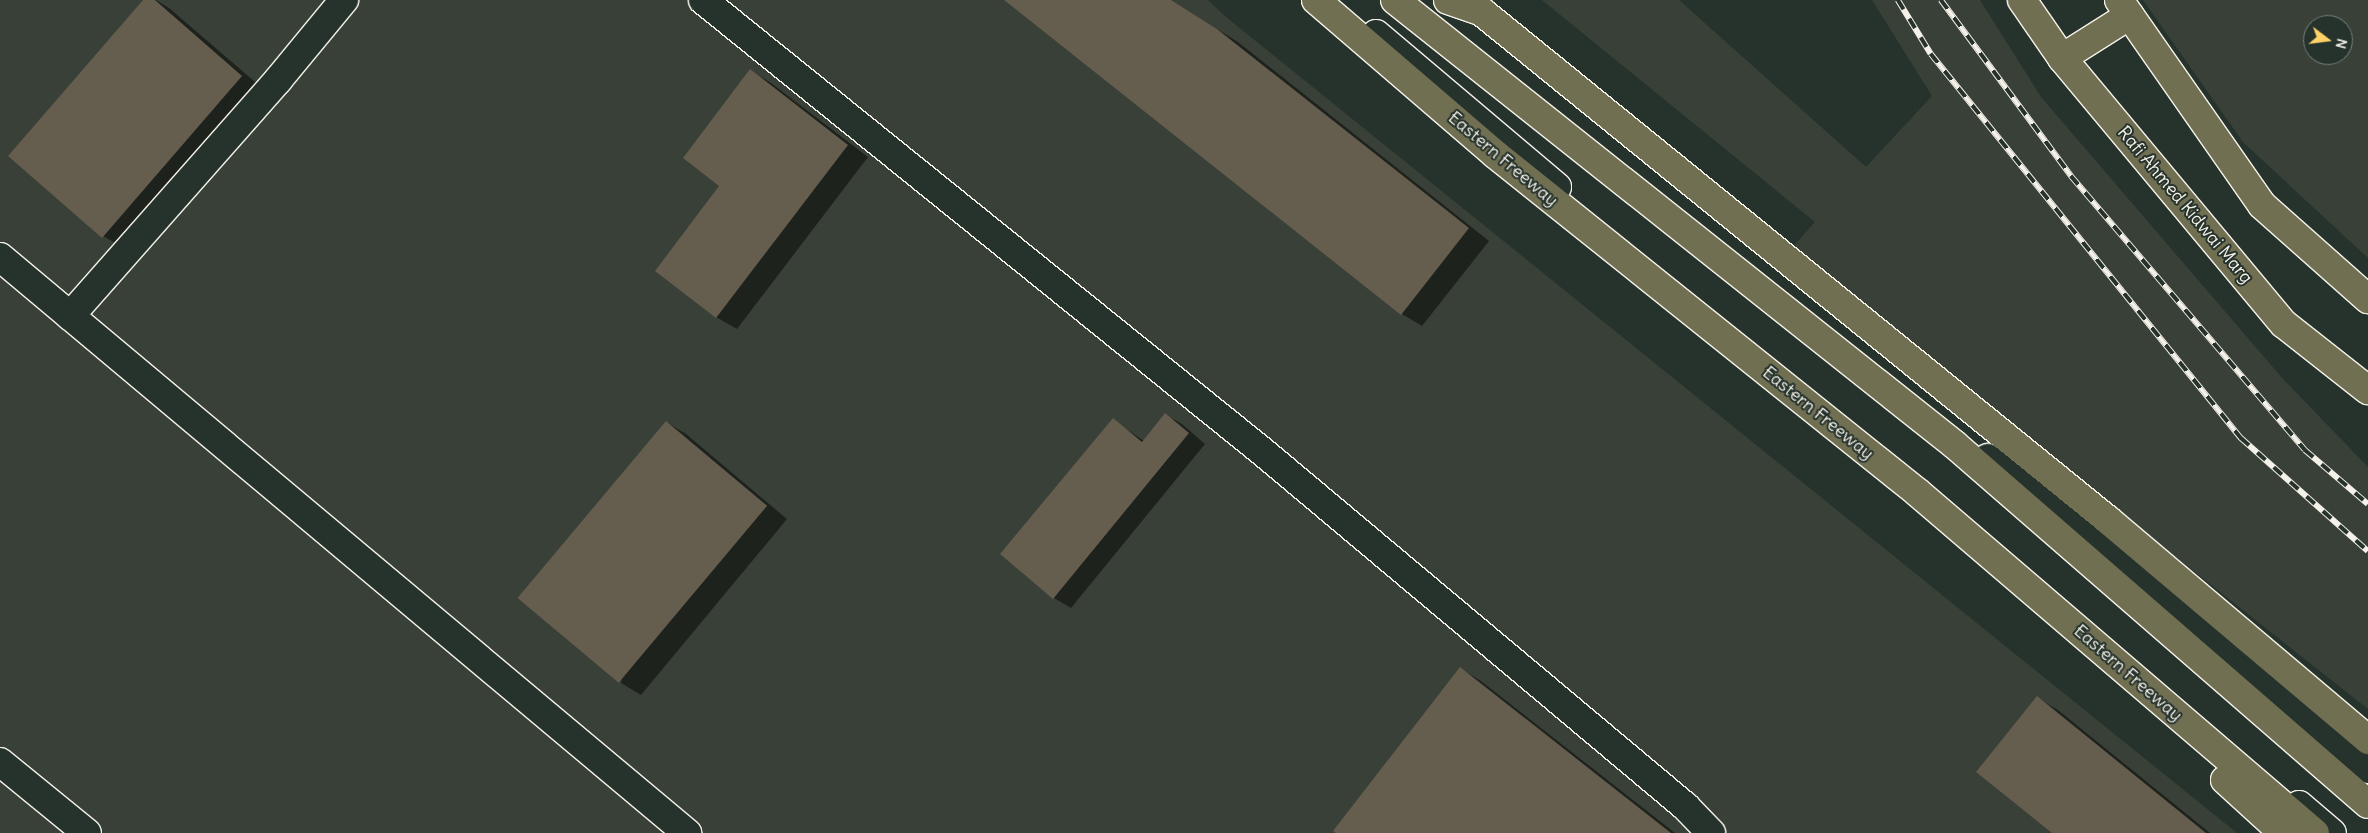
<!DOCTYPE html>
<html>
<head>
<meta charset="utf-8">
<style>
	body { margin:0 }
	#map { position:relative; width:2368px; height:833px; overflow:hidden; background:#26332d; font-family:Delius,sans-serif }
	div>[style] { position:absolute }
	.built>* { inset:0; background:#394037 }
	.shadow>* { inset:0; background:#0007 }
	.building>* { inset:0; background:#655d4e; transform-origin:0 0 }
	.roads { filter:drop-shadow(1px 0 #f4f1e8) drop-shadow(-1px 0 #f4f1e8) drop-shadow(0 1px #f4f1e8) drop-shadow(0 -1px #f4f1e8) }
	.minor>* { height:28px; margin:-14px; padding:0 14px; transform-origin:14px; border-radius:14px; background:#26332d }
	.tertiary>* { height:28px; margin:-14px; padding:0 14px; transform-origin:14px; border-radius:14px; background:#26332d }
	.primary>* { height:28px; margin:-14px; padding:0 14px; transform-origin:14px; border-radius:14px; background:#716f52 }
	.motorway>* { height:28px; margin:-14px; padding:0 14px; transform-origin:14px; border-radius:14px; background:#716f52 }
	.rail>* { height:5.5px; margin-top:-2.75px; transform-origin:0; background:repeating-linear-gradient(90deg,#26332d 0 11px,#f4f1e8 0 22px); box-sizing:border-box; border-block:1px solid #f4f1e8 }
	span { translate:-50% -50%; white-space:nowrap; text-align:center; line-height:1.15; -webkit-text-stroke:4px #26332d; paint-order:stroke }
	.street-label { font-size:18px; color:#f4f1e8 }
	.north { position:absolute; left:2303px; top:15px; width:50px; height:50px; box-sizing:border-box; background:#26332d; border:1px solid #787f78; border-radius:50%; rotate:105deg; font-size:14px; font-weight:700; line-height:20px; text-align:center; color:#f4f1e8 }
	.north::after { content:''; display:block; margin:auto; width:18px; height:22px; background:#ffd166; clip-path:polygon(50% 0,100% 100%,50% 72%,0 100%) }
</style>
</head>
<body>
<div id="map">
	<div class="built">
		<i style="clip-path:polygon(0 0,1208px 0,1226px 17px,2237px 833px,0 833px)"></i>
		<i style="clip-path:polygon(1542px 0,1679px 0,1866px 167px,1932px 96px,1872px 0,1980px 0,2041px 97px,2283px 379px,2368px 467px,2368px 709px,1789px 251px,1815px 222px)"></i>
		<i style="clip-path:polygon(evenodd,2143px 0,2368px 0,2368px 258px,2243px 142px,2143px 0,2313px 25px,2343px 25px,2343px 55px,2313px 55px,2313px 25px)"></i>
	</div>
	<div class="shadow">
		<i style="clip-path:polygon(144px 0,156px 0,169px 8px,262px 88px,124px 248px,103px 236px)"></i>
		<i style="clip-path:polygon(1006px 0,1170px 0,1238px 42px,1489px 241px,1422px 326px,1402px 314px)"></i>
		<i style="clip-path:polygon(751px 71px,771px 83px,868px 157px,737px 329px,716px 317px,721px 186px)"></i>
		<i style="clip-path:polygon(1166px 415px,1182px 424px,1205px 444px,1071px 608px,1054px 598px,1002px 554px,1113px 420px,1144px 441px)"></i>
		<i style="clip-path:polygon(666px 422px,686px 434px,787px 519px,641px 695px,621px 683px)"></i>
		<i style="clip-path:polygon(1461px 669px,1481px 681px,1675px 833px,1338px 833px)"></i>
		<i style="clip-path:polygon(2037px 698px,2058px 710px,2210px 833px,2054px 833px)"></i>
	</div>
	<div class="building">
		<i style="clip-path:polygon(143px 0,155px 0,242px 76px,102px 238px,8px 156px)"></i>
		<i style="clip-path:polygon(1004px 0,1171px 0,1217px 29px,1469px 228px,1401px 315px)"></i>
		<i style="clip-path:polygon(750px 69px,848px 145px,716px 318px,655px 271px,719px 186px,683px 158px)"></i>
		<i style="clip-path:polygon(1165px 413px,1189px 433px,1053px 599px,1000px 554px,1113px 418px,1142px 442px)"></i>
		<i style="left:666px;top:421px;width:132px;height:231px;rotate:40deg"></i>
		<i style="clip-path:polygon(1460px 667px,1671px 833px,1336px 833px,1333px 831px)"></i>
		<i style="clip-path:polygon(2037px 696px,2206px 833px,2052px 833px,1976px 772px)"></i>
	</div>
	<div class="roads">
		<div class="minor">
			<i style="left:703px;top:0;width:720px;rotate:38.91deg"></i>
			<i style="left:1263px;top:452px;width:552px;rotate:40deg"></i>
			<i style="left:1686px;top:807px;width:36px;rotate:46deg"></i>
			<i style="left:0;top:257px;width:897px;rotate:39.98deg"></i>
			<i style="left:70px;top:316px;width:315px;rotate:-48.6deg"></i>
			<i style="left:278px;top:80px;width:104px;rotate:-50.5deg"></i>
			<i style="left:0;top:762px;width:112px;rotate:39.2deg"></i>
		</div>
		<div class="tertiary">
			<i style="left:1376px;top:34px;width:237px;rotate:40.2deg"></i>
			<i style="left:1988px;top:458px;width:254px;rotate:38.1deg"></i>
			<i style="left:2188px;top:615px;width:237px;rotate:40.5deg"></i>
			<i style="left:2299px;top:805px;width:43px;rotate:40.3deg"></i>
		</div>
		<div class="primary">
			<i style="left:2022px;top:0;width:70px;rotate:55.4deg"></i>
			<i style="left:2062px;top:58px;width:346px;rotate:50.2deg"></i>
			<i style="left:2284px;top:324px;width:107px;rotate:38.2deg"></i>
			<i style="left:2119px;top:0;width:250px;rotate:55.1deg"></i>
			<i style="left:2262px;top:205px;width:142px;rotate:41.6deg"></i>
			<i style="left:2062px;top:58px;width:80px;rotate:-32.3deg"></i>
		</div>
		<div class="motorway">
			<i style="left:1316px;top:0;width:236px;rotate:40.7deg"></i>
			<i style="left:1495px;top:154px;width:541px;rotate:38.69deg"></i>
			<i style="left:1917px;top:492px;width:524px;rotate:40.59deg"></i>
			<i style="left:1395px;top:0;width:715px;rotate:38.47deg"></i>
			<i style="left:1955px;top:445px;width:547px;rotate:41deg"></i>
			<i style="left:1448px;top:0;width:36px;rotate:19deg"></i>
			<i style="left:1482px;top:12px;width:806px;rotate:39.06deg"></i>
			<i style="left:2108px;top:520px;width:341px;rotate:40.2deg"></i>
			<i style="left:2225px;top:780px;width:79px;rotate:42.4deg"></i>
		</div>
	</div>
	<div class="rail">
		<i style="left:1898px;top:0;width:63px;rotate:58.6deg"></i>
		<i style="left:1931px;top:54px;width:494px;rotate:51.1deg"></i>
		<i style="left:2241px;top:438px;width:170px;rotate:41.7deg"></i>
		<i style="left:1941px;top:0;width:219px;rotate:53.5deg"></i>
		<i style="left:2071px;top:176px;width:360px;rotate:49.5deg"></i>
		<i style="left:2305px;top:450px;width:83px;rotate:40.6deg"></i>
	</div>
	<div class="street-label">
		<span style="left:1503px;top:159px;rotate:40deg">Eastern Freeway</span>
		<span style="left:2185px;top:205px;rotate:50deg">Rafi Ahmed Kidwai Marg</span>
		<span style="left:1818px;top:413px;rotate:39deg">Eastern Freeway</span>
		<span style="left:2128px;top:673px;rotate:41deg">Eastern Freeway</span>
	</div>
	<div class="north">N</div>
</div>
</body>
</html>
